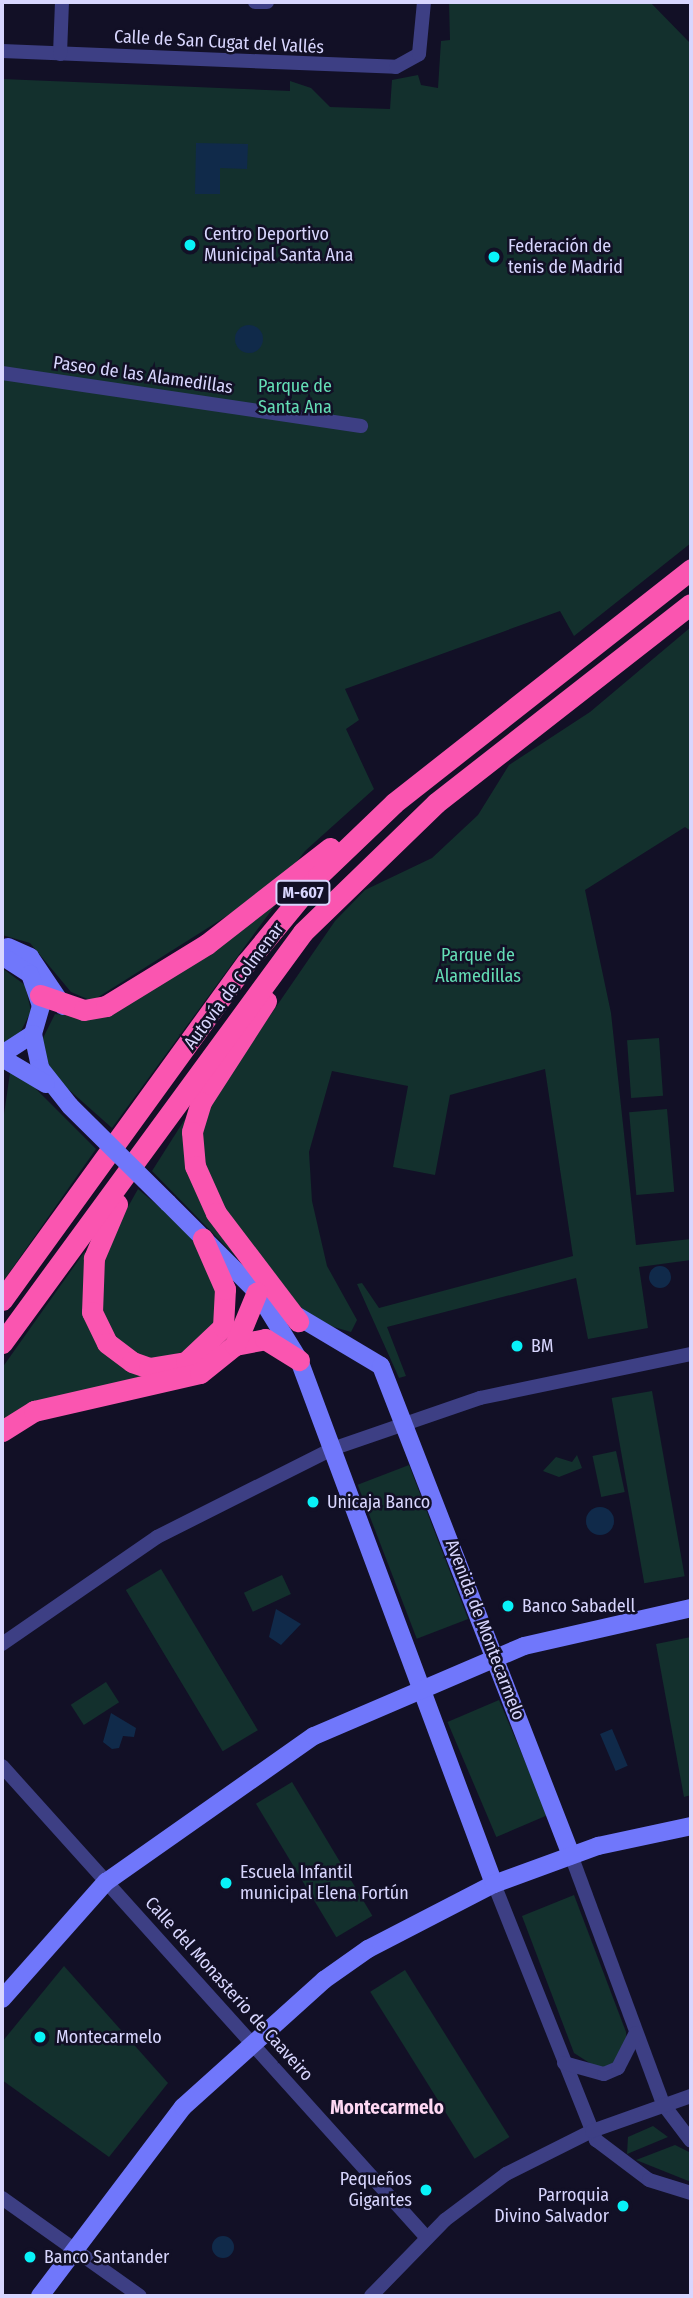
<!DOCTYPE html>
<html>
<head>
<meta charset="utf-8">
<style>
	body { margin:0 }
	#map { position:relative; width:693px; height:2298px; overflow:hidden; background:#121026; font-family:"Fira Sans Condensed",sans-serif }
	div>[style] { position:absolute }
	.green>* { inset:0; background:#13302d; transform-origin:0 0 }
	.water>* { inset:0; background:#102a4a; transform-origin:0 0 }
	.round { border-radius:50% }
	.street>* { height:14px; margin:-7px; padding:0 7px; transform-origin:7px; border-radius:7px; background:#3d3f84 }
	.secondary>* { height:18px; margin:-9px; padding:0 9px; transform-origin:9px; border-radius:9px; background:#7077fb }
	.highway>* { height:21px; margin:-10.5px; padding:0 10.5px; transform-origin:10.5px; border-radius:10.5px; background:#fa55b0 }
	.secondary-bridge>* { height:18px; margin:-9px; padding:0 9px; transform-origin:9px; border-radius:9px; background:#7077fb }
	.dots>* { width:19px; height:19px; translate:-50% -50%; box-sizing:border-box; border:4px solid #121026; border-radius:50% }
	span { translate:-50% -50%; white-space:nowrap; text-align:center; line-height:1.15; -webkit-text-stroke:5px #121026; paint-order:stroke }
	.shield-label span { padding:2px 5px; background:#121026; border:2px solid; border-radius:5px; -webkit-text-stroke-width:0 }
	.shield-label { font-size:16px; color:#d8d6fe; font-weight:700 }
	.street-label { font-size:18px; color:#d8d6fe }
	.poi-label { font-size:18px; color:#d8d6fe }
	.left { translate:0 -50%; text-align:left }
	.right { translate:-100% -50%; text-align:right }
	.park-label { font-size:18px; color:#64ddb5 }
	.neighbourhood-label { font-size:19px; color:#fed8f3; font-weight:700 }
	.frame { position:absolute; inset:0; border:4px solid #d8d6fe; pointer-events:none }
</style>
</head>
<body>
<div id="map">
	<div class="green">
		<i style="clip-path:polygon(449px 2px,650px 2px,691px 44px,691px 543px,574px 636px,560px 611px,345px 689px,359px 720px,346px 729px,374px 789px,305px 851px,282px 881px,92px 1001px,71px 992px,30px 943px,2px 935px,2px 79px,290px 91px,290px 81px,311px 88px,330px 107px,390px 109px,392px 80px,418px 75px,421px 85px,438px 88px,441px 41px,450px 40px)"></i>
		<i style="clip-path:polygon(691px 627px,691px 831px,685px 827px,585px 890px,611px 1013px,636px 1245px,691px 1239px,691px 1260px,639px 1267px,648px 1328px,588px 1339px,576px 1278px,387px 1327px,406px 1376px,399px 1378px,357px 1284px,362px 1283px,379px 1308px,573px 1256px,545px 1069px,450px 1095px,435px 1175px,393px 1167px,408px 1086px,332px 1071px,309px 1152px,312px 1201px,327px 1266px,357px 1320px,351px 1332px,313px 1321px,266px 1271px,213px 1191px,199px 1143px,210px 1103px,335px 921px,365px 890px,432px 858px,478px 815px,509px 765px,590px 712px)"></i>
		<i style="clip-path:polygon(276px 904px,112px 1128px,49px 1072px,41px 1042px,55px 1014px,101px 1018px)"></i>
		<i style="clip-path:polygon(2px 968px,25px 985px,31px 1011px,19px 1035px,2px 1044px)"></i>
		<i style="left:659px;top:1038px;width:58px;height:32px;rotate:86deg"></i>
		<i style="clip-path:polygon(19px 1072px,96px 1149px,2px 1283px,2px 1128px,10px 1073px)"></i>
		<i style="left:667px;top:1109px;width:83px;height:38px;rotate:85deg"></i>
		<i style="clip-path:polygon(185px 1119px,244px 1265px,152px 1171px)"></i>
		<i style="clip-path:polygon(138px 1189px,191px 1233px,219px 1291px,216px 1319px,198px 1347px,153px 1361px,125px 1352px,101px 1311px,106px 1246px)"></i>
		<i style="clip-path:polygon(85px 1251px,87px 1324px,160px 1377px,2px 1423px,2px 1368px)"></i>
		<i style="left:652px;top:1391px;width:188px;height:41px;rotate:80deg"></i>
		<i style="left:616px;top:1451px;width:42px;height:24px;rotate:78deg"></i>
		<i style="clip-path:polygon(577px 1455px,582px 1468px,559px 1477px,543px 1471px,556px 1457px,572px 1462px)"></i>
		<i style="left:409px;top:1465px;width:165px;height:55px;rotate:69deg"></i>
		<i style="left:161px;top:1569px;width:188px;height:41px;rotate:59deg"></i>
		<i style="left:282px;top:1575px;width:21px;height:42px;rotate:65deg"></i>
		<i style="clip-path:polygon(691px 1637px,691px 1795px,684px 1797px,656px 1644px)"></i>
		<i style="left:106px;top:1682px;width:24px;height:42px;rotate:57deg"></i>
		<i style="left:499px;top:1700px;width:125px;height:56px;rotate:67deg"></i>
		<i style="left:292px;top:1782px;width:156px;height:42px;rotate:59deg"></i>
		<i style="clip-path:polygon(574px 1895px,626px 2032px,627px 2048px,611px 2067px,599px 2069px,574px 2053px,522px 1916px)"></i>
		<i style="clip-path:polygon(64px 1966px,168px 2083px,109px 2157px,2px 2080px,2px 2042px)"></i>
		<i style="left:405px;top:1970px;width:197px;height:41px;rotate:58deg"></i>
		<i style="clip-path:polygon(653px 2126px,668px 2137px,627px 2154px,628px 2137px)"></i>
		<i style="clip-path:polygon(675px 2145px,691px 2153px,691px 2182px,636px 2160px)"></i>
	</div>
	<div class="water">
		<i style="clip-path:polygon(196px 143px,248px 144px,247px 169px,220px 168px,220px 194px,195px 194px)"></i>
		<i class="round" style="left:235px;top:325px;width:28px;height:28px"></i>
		<i class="round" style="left:649px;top:1266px;width:22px;height:22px"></i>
		<i class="round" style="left:586px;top:1507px;width:28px;height:28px"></i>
		<i style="clip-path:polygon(276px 1609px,301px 1624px,281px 1645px,269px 1637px)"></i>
		<i style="clip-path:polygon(111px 1713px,136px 1728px,134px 1737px,123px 1736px,119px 1748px,112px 1749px,103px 1742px)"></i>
		<i style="left:612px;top:1729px;width:40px;height:13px;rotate:67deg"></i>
		<i class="round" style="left:212px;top:2236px;width:22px;height:22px"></i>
	</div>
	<div class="street">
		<i style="left:255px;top:2px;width:12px"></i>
		<i style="left:2px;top:51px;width:394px;rotate:2.3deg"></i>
		<i style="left:396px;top:67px;width:26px;rotate:-29deg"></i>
		<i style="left:419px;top:54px;width:52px;rotate:-84.5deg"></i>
		<i style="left:60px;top:54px;width:52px;rotate:-87.8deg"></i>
		<i style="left:2px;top:373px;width:363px;rotate:8.4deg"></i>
		<i style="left:2px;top:1644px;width:188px;rotate:-34.6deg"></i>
		<i style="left:157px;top:1537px;width:196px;rotate:-26.7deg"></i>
		<i style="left:332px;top:1449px;width:157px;rotate:-19deg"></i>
		<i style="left:480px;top:1398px;width:216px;rotate:-11.8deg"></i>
		<i style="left:2px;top:1766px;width:635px;rotate:48deg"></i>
		<i style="left:571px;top:1855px;width:265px;rotate:69.7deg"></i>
		<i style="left:663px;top:2104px;width:46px;rotate:52.9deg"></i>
		<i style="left:494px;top:1884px;width:276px;rotate:68.3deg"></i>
		<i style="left:596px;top:2140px;width:66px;rotate:37deg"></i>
		<i style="left:649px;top:2180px;width:44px;rotate:17.2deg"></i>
		<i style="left:564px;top:2063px;width:41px;rotate:15.4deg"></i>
		<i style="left:604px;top:2074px;width:15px;rotate:-23deg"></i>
		<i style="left:618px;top:2068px;width:39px;rotate:-63deg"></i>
		<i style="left:2px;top:2198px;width:169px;rotate:35.4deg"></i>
		<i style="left:371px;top:2296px;width:106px;rotate:-45.8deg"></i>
		<i style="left:445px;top:2220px;width:76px;rotate:-37deg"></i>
		<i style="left:506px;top:2174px;width:96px;rotate:-26.6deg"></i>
		<i style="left:592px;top:2131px;width:105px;rotate:-19.5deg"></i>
	</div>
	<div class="secondary">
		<i style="left:8px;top:947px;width:24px;rotate:24deg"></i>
		<i style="left:30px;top:957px;width:59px;rotate:56deg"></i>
		<i style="left:2px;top:956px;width:33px;rotate:33deg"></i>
		<i style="left:30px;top:974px;width:34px;rotate:71deg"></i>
		<i style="left:41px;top:1006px;width:29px;rotate:106deg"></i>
		<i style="left:33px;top:1034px;width:37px;rotate:147deg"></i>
		<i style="left:33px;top:1034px;width:35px;rotate:78deg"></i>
		<i style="left:40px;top:1068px;width:48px;rotate:51.7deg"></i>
		<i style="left:2px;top:1058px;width:51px;rotate:30.6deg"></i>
		<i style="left:168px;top:1203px;width:126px;rotate:45deg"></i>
		<i style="left:257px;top:1292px;width:144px;rotate:30.8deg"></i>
		<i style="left:381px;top:1366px;width:525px;rotate:68.77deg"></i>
		<i style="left:264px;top:1303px;width:67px;rotate:58.4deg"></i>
		<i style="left:299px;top:1360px;width:559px;rotate:69.59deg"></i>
		<i style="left:2px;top:1999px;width:157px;rotate:-48.4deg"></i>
		<i style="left:106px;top:1882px;width:254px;rotate:-35.1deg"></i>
		<i style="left:314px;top:1736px;width:228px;rotate:-23.2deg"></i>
		<i style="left:524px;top:1646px;width:171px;rotate:-12.8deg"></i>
		<i style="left:40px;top:2296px;width:237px;rotate:-52.9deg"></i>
		<i style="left:183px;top:2107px;width:190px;rotate:-42deg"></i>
		<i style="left:324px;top:1980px;width:54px;rotate:-35.2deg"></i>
		<i style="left:368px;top:1949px;width:142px;rotate:-27.3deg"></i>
		<i style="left:494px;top:1884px;width:111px;rotate:-20.1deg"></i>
		<i style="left:598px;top:1846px;width:95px;rotate:-12.1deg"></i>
	</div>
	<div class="highway">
		<i style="left:40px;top:995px;width:46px;rotate:18.8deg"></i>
		<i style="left:84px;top:1010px;width:22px;rotate:-10deg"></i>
		<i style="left:106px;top:1006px;width:119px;rotate:-31.5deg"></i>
		<i style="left:207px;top:944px;width:156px;rotate:-38deg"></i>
		<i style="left:266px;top:1001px;width:120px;rotate:122.8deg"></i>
		<i style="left:201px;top:1102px;width:31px;rotate:107deg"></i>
		<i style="left:192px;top:1132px;width:34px;rotate:85deg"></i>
		<i style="left:195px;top:1166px;width:51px;rotate:65.9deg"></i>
		<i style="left:216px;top:1213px;width:136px;rotate:52.8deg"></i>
		<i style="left:117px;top:1204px;width:59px;rotate:113.1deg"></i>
		<i style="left:94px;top:1258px;width:54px;rotate:92.1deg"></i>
		<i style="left:92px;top:1312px;width:34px;rotate:64deg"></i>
		<i style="left:107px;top:1343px;width:31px;rotate:37deg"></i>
		<i style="left:132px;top:1362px;width:18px;rotate:19deg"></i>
		<i style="left:149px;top:1368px;width:37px;rotate:-9deg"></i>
		<i style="left:186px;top:1362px;width:51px;rotate:-43.4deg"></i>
		<i style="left:223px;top:1327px;width:38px;rotate:-87deg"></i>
		<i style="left:225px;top:1289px;width:55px;rotate:-113.7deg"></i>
		<i style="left:2px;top:1300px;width:417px;rotate:-54.1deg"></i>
		<i style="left:247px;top:962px;width:112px;rotate:-50.5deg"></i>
		<i style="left:318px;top:876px;width:105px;rotate:-43.8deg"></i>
		<i style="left:394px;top:803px;width:378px;rotate:-38.2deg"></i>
		<i style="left:2px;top:1343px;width:509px;rotate:-53.78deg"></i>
		<i style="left:303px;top:932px;width:185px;rotate:-44.1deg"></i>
		<i style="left:436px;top:803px;width:323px;rotate:-38deg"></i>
		<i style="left:235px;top:1345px;width:31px;rotate:-11deg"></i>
		<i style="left:265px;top:1339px;width:40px;rotate:32deg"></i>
		<i style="left:2px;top:1431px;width:38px;rotate:-32deg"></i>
		<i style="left:34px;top:1411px;width:170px;rotate:-12.9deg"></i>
		<i style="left:200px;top:1373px;width:45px;rotate:-38.7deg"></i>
		<i style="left:235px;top:1345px;width:57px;rotate:-67.5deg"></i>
	</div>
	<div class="secondary-bridge">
		<i style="left:70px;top:1106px;width:138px;rotate:44.7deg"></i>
	</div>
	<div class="dots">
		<i style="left:190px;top:245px;background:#08f2f8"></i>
		<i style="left:494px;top:257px;background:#08f2f8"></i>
		<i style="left:517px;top:1346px;background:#08f2f8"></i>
		<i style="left:313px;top:1502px;background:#08f2f8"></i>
		<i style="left:508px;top:1606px;background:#08f2f8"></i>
		<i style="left:226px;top:1883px;background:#08f2f8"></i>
		<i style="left:40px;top:2037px;background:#08f2f8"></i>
		<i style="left:426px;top:2190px;background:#08f2f8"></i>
		<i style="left:623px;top:2206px;background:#08f2f8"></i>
		<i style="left:30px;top:2257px;background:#08f2f8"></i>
	</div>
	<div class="shield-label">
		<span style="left:303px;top:893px">M-607</span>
	</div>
	<div class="street-label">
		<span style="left:219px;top:42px;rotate:3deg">Calle de San Cugat del Vallés</span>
		<span style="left:143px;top:375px;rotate:8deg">Paseo de las Alamedillas</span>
		<span style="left:234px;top:986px;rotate:-53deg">Autovía de Colmenar</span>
		<span style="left:485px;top:1630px;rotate:69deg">Avenida de Montecarmelo</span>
		<span style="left:229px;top:1989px;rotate:48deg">Calle del Monasterio de Caaveiro</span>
	</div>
	<div class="poi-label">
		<span class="left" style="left:204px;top:245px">Centro Deportivo<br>Municipal Santa Ana</span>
		<span class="left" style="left:508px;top:257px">Federación de<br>tenis de Madrid</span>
		<span class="left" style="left:531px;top:1346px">BM</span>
		<span class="left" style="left:327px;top:1502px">Unicaja Banco</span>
		<span class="left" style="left:522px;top:1606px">Banco Sabadell</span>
		<span class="left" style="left:240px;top:1883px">Escuela Infantil<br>municipal Elena Fortún</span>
		<span class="left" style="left:56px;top:2037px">Montecarmelo</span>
		<span class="right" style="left:412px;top:2190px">Pequeños<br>Gigantes</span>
		<span class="right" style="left:609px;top:2206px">Parroquia<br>Divino Salvador</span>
		<span class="left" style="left:44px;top:2257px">Banco Santander</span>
	</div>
	<div class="park-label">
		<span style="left:295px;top:397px">Parque de<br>Santa Ana</span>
		<span style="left:478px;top:966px">Parque de<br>Alamedillas</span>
	</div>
	<div class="neighbourhood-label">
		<span style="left:387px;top:2108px">Montecarmelo</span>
	</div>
	<div class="frame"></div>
</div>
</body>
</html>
